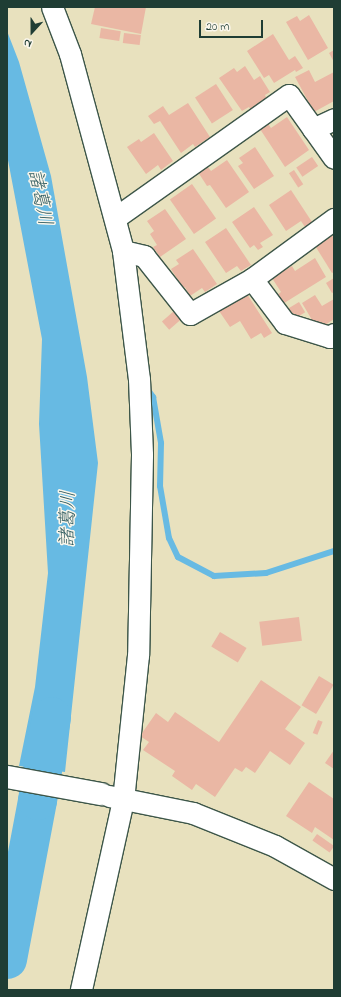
<!DOCTYPE html>
<html>
<head>
<meta charset="utf-8">
<style>
	body { margin:0 }
	#map { position:relative; width:341px; height:997px; overflow:hidden; background:#e8e1be; font-family:"Indie Flower","Klee One",sans-serif }
	div>[style] { position:absolute }
	.water>* { inset:0; background:#67bae3 }
	.stream>* { height:6px; margin:-3px; padding:0 3px; transform-origin:3px; border-radius:3px; background:#67bae3 }
	.river>* { height:39px; margin:-19.5px; padding:0 19.5px; transform-origin:19.5px; border-radius:19.5px; background:#67bae3 }
	.building>* { inset:0; background:#eab7a4; transform-origin:0 0 }
	.roads { filter:drop-shadow(1px 0 #3d5649) drop-shadow(-1px 0 #3d5649) drop-shadow(0 1px #3d5649) drop-shadow(0 -1px #3d5649) }
	.minor>* { height:21px; margin:-10.5px; padding:0 10.5px; transform-origin:10.5px; border-radius:10.5px; background:#fff }
	.tertiary>* { height:22px; margin:-11px; padding:0 11px; transform-origin:11px; border-radius:11px; background:#fff }
	span { translate:-50% -50%; white-space:nowrap; text-align:center; line-height:1.15; -webkit-text-stroke:3px #fbf7ec; paint-order:stroke }
	.water-label { font-size:19px; color:#315c60; font-style:italic }
	.frame { position:absolute; inset:0; border:8px solid #1f3d34; pointer-events:none }
	.north { position:absolute; left:12px; top:12px; width:40px; height:40px; -webkit-text-stroke:3px #fbf7ec; paint-order:stroke; rotate:201deg; font-size:11px; font-weight:700; line-height:16px; text-align:center; color:#1f3d34 }
	.north::after { content:''; display:block; margin:auto; width:14px; height:18px; background:#1f3d34; clip-path:polygon(50% 0,100% 100%,50% 72%,0 100%) }
	.scale { position:absolute; left:199px; top:20px; width:64px; height:18px; box-sizing:border-box; border:2px solid #1f3d34; border-top:0; padding-left:5px; font-size:12px; line-height:14px; white-space:nowrap; color:#1f3d34; -webkit-text-stroke:3px #fbf7ec; paint-order:stroke }
</style>
</head>
<body>
<div id="map">
	<div class="water">
		<i style="clip-path:polygon(7px 31px,19px 62px,51px 176px,87px 377px,98px 463px,65px 772px,19px 766px,35px 687px,48px 573px,39px 424px,42px 339px,7px 155px)"></i>
	</div>
	<div class="stream">
		<i style="left:148px;top:390px;width:9px;rotate:54deg"></i>
		<i style="left:153px;top:397px;width:47px;rotate:80.1deg"></i>
		<i style="left:161px;top:443px;width:43px;rotate:91.3deg"></i>
		<i style="left:160px;top:486px;width:53px;rotate:80.2deg"></i>
		<i style="left:169px;top:538px;width:21px;rotate:65deg"></i>
		<i style="left:178px;top:557px;width:41px;rotate:27.8deg"></i>
		<i style="left:214px;top:576px;width:52px;rotate:-3.3deg"></i>
		<i style="left:266px;top:573px;width:71px;rotate:-17.9deg"></i>
	</div>
	<div class="river">
		<i style="left:7px;top:959px;width:162px;rotate:-79.3deg"></i>
		<i style="left:37px;top:800px;width:85px;rotate:-80.5deg"></i>
	</div>
	<div class="building">
		<i style="clip-path:polygon(95px 7px,146px 7px,141px 34px,91px 24px)"></i>
		<i style="clip-path:polygon(309px 15px,328px 48px,308px 60px,286px 22px,297px 16px,300px 21px)"></i>
		<i style="left:101px;top:28px;width:20px;height:10px;rotate:9deg"></i>
		<i style="left:124px;top:33px;width:17px;height:10px;rotate:7deg"></i>
		<i style="clip-path:polygon(273px 34px,289px 60px,295px 56px,303px 68px,296px 72px,295px 70px,274px 83px,269px 75px,264px 78px,247px 51px)"></i>
		<i style="clip-path:polygon(334px 50px,334px 62px,329px 53px)"></i>
		<i style="clip-path:polygon(245px 66px,254px 80px,260px 76px,270px 92px,265px 95px,267px 100px,251px 110px,249px 107px,242px 111px,219px 78px,234px 68px,237px 72px)"></i>
		<i style="clip-path:polygon(309px 70px,315px 82px,334px 72px,334px 101px,314px 112px,295px 77px)"></i>
		<i style="left:216px;top:84px;width:31px;height:25px;rotate:57deg"></i>
		<i style="clip-path:polygon(188px 103px,210px 137px,195px 147px,193px 144px,181px 153px,160px 121px,154px 124px,148px 116px,163px 106px,169px 115px)"></i>
		<i style="clip-path:polygon(287px 117px,309px 150px,285px 167px,258px 126px,266px 121px,271px 128px)"></i>
		<i style="clip-path:polygon(154px 133px,173px 161px,161px 170px,158px 165px,146px 174px,127px 147px,139px 139px,141px 142px)"></i>
		<i style="clip-path:polygon(255px 147px,274px 176px,254px 189px,238px 166px,243px 163px,239px 158px)"></i>
		<i style="left:312px;top:157px;width:11px;height:19px;rotate:56deg"></i>
		<i style="clip-path:polygon(227px 160px,249px 192px,226px 208px,210px 185px,207px 186px,196px 169px,205px 163px,211px 171px)"></i>
		<i style="left:294px;top:170px;width:17px;height:6px;rotate:57deg"></i>
		<i style="left:192px;top:184px;width:42px;height:27px;rotate:55deg"></i>
		<i style="clip-path:polygon(291px 190px,312px 222px,305px 227px,301px 221px,286px 231px,269px 205px)"></i>
		<i style="clip-path:polygon(254px 207px,273px 235px,260px 243px,263px 247px,258px 250px,254px 245px,250px 248px,232px 222px)"></i>
		<i style="clip-path:polygon(165px 209px,186px 239px,160px 257px,153px 247px,157px 245px,150px 234px,154px 231px,147px 221px)"></i>
		<i style="clip-path:polygon(226px 228px,251px 265px,241px 271px,237px 266px,226px 273px,205px 242px)"></i>
		<i style="clip-path:polygon(331px 233px,334px 239px,334px 272px,332px 273px,314px 244px)"></i>
		<i style="clip-path:polygon(193px 249px,217px 284px,205px 292px,202px 288px,190px 296px,185px 287px,182px 289px,177px 282px,178px 280px,171px 269px,179px 264px,176px 260px)"></i>
		<i style="clip-path:polygon(315px 258px,326px 277px,281px 305px,276px 296px,281px 292px,272px 278px,292px 266px,295px 271px)"></i>
		<i style="clip-path:polygon(334px 278px,334px 292px,332px 293px,326px 283px)"></i>
		<i style="clip-path:polygon(247px 294px,272px 333px,264px 338px,261px 333px,251px 339px,240px 321px,230px 327px,217px 308px,228px 301px,230px 304px)"></i>
		<i style="clip-path:polygon(315px 295px,322px 306px,334px 299px,334px 319px,322px 327px,320px 323px,315px 325px,302px 303px)"></i>
		<i style="left:299px;top:302px;width:12px;height:15px;rotate:59deg"></i>
		<i style="left:174px;top:311px;width:11px;height:16px;rotate:49deg"></i>
		<i style="left:299px;top:617px;width:24px;height:40px;rotate:83deg"></i>
		<i style="left:220px;top:632px;width:31px;height:17px;rotate:31deg"></i>
		<i style="left:319px;top:676px;width:17px;height:34px;rotate:31deg"></i>
		<i style="clip-path:polygon(261px 680px,301px 707px,285px 729px,305px 743px,290px 765px,270px 751px,255px 773px,246px 767px,242px 772px,235px 768px,215px 797px,196px 784px,192px 790px,172px 776px,175px 771px,143px 750px,149px 742px,140px 736px,156px 713px,168px 722px,175px 712px,219px 742px)"></i>
		<i style="left:318px;top:720px;width:5px;height:14px;rotate:22deg"></i>
		<i style="clip-path:polygon(334px 750px,334px 769px,325px 763px)"></i>
		<i style="clip-path:polygon(309px 782px,334px 799px,334px 840px,315px 827px,312px 833px,286px 816px)"></i>
		<i style="left:317px;top:834px;width:21px;height:8px;rotate:35deg"></i>
	</div>
	<div class="roads">
		<div class="minor">
			<i style="left:52px;top:7px;width:50px;rotate:69deg"></i>
			<i style="left:70px;top:54px;width:204px;rotate:74.9deg"></i>
			<i style="left:123px;top:251px;width:129px;rotate:82.9deg"></i>
			<i style="left:139px;top:379px;width:76px;rotate:87.7deg"></i>
			<i style="left:142px;top:455px;width:200px;rotate:91.1deg"></i>
			<i style="left:138px;top:655px;width:146px;rotate:95.9deg"></i>
			<i style="left:123px;top:800px;width:195px;rotate:102.5deg"></i>
			<i style="left:313px;top:129px;width:23px;rotate:-25deg"></i>
			<i style="left:115px;top:218px;width:213px;rotate:-35.3deg"></i>
			<i style="left:289px;top:95px;width:77px;rotate:54.5deg"></i>
			<i style="left:123px;top:251px;width:22px;rotate:13deg"></i>
			<i style="left:144px;top:256px;width:74px;rotate:51.6deg"></i>
			<i style="left:190px;top:314px;width:71px;rotate:-29.4deg"></i>
			<i style="left:252px;top:279px;width:55px;rotate:53.1deg"></i>
			<i style="left:285px;top:323px;width:47px;rotate:17.3deg"></i>
			<i style="left:330px;top:337px;width:5px;rotate:-37deg"></i>
			<i style="left:252px;top:279px;width:102px;rotate:-36.2deg"></i>
			<i style="left:109px;top:796px;width:86px;rotate:11.4deg"></i>
			<i style="left:193px;top:813px;width:88px;rotate:21.9deg"></i>
			<i style="left:275px;top:846px;width:68px;rotate:29.2deg"></i>
		</div>
		<div class="tertiary">
			<i style="left:7px;top:777px;width:96px;rotate:10.3deg"></i>
		</div>
	</div>
	<div class="water-label">
		<span style="left:39px;top:198px;rotate:79deg">諸葛川</span>
		<span style="left:69px;top:519px;rotate:-89deg">諸葛川</span>
	</div>
	<div class="frame"></div>
	<div class="north">N</div>
	<div class="scale">20 m</div>
</div>
</body>
</html>
